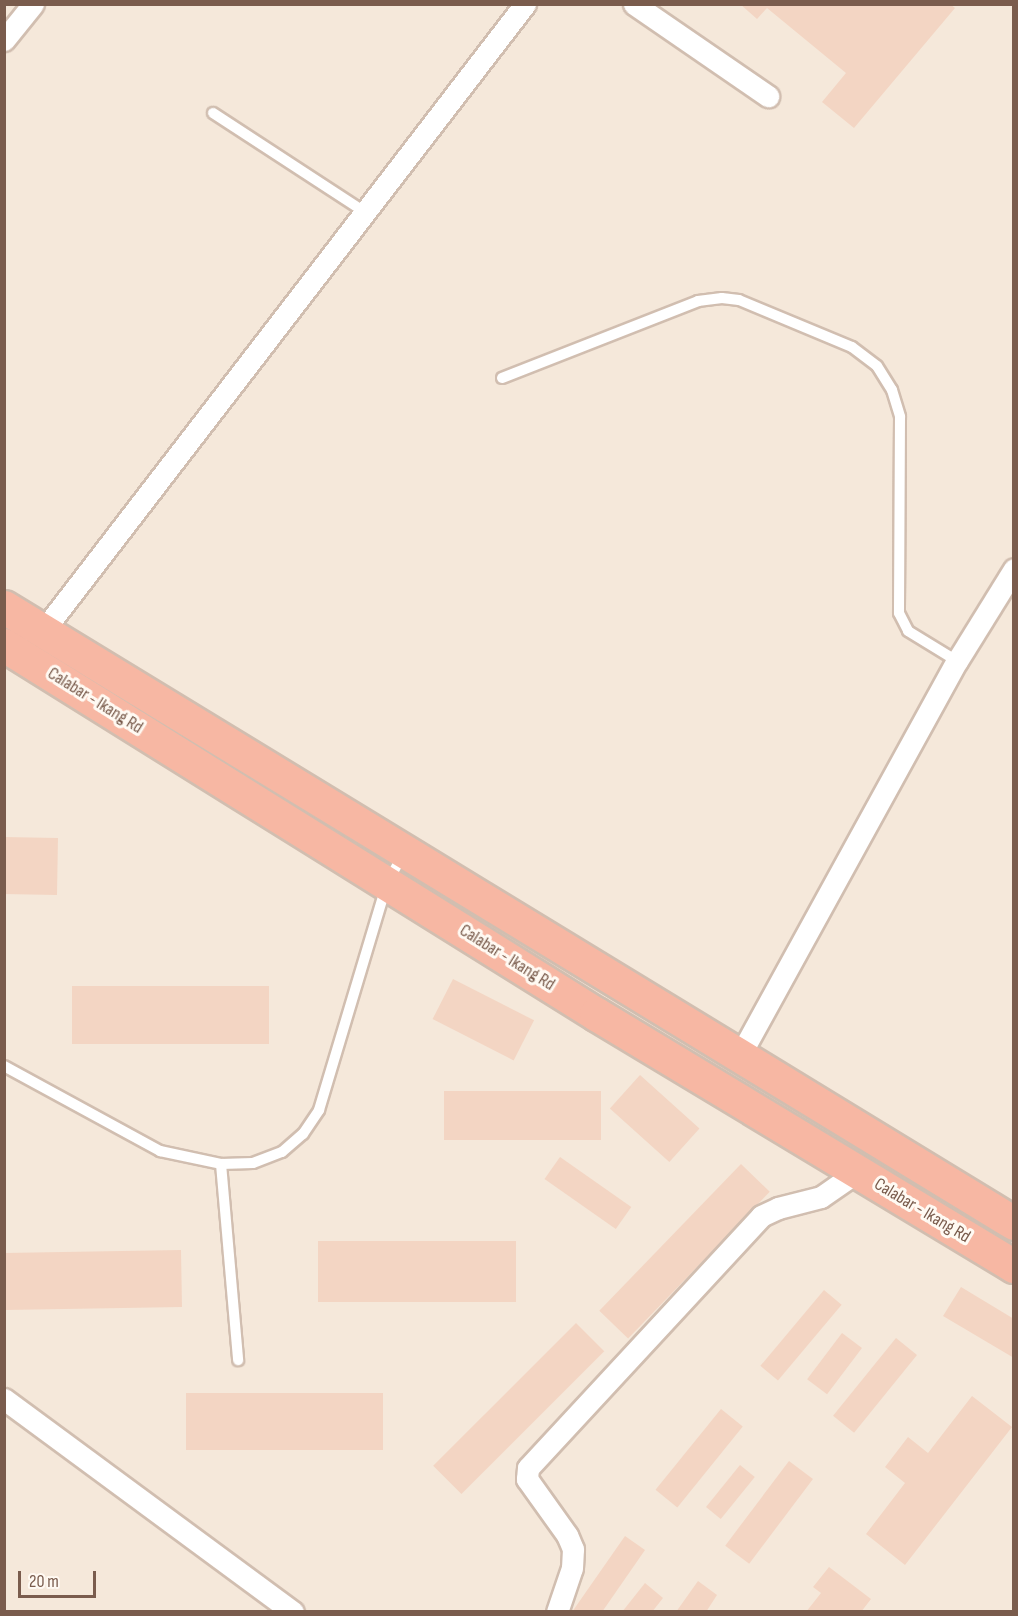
<!DOCTYPE html>
<html>
<head>
<meta charset="utf-8">
<style>
	body { margin:0 }
	#map { position:relative; width:1018px; height:1616px; overflow:hidden; background:#fdf6ec; font-family:"Sofia Sans Condensed",sans-serif }
	div>[style] { position:absolute }
	.residential>* { inset:0; background:#f5e8da; transform-origin:0 0 }
	.building>* { inset:0; background:#f3d5c3; transform-origin:0 0 }
	.roads { filter:drop-shadow(2px 0 #d1beb0) drop-shadow(-2px 0 #d1beb0) drop-shadow(0 2px #d1beb0) drop-shadow(0 -2px #d1beb0) }
	.lane>* { height:10px; margin:-5px; padding:0 5px; transform-origin:5px; border-radius:5px; background:#fff }
	.street>* { height:21px; margin:-10.5px; padding:0 10.5px; transform-origin:10.5px; border-radius:10.5px; background:#fff }
	.highway>* { height:33px; margin:-16.5px; padding:0 16.5px; transform-origin:16.5px; border-radius:16.5px; background:#f7b7a3 }
	span { translate:-50% -50%; white-space:nowrap; text-align:center; line-height:1.15; -webkit-text-stroke:6px #fffaf3; paint-order:stroke }
	.street-label { font-size:18px; color:#7a5c4d }
	.frame { position:absolute; inset:0; border:6px solid #7a5c4d; pointer-events:none }
	.scale { position:absolute; left:18px; top:1571px; width:78px; height:27px; box-sizing:border-box; border:3px solid #7a5c4d; border-top:0; padding-left:8px; font-size:18px; line-height:21px; white-space:nowrap; color:#7a5c4d; -webkit-text-stroke:4px #fffaf3; paint-order:stroke }
</style>
</head>
<body>
<div id="map">
	<div class="residential">
		<i style="left:5px;top:5px;width:1008px;height:1606px"></i>
	</div>
	<div class="building">
		<i style="clip-path:polygon(740px 4px,950px 4px,955px 8px,854px 128px,822px 102px,846px 73px,767px 8px,757px 19px)"></i>
		<i style="left:4px;top:837px;width:54px;height:57px;rotate:1deg"></i>
		<i style="left:453px;top:979px;width:91px;height:45px;rotate:27deg"></i>
		<i style="left:72px;top:986px;width:197px;height:58px"></i>
		<i style="left:640px;top:1075px;width:80px;height:45px;rotate:42deg"></i>
		<i style="left:444px;top:1091px;width:157px;height:49px"></i>
		<i style="left:560px;top:1157px;width:87px;height:27px;rotate:35deg"></i>
		<i style="left:741px;top:1164px;width:40px;height:204px;rotate:44deg"></i>
		<i style="left:318px;top:1241px;width:198px;height:61px"></i>
		<i style="left:181px;top:1250px;width:57px;height:177px;rotate:89deg"></i>
		<i style="clip-path:polygon(961px 1287px,1014px 1319px,1014px 1358px,943px 1316px)"></i>
		<i style="left:824px;top:1290px;width:23px;height:99px;rotate:40deg"></i>
		<i style="left:576px;top:1323px;width:40px;height:202px;rotate:45deg"></i>
		<i style="left:842px;top:1333px;width:25px;height:58px;rotate:37deg"></i>
		<i style="left:896px;top:1338px;width:27px;height:100px;rotate:39deg"></i>
		<i style="left:186px;top:1393px;width:197px;height:57px"></i>
		<i style="clip-path:polygon(972px 1396px,1012px 1427px,905px 1565px,866px 1534px,905px 1483px,885px 1467px,908px 1437px,928px 1453px)"></i>
		<i style="left:721px;top:1409px;width:28px;height:104px;rotate:39deg"></i>
		<i style="left:789px;top:1461px;width:30px;height:106px;rotate:37deg"></i>
		<i style="left:740px;top:1465px;width:19px;height:54px;rotate:39deg"></i>
		<i style="clip-path:polygon(625px 1536px,645px 1550px,602px 1612px,572px 1612px)"></i>
		<i style="clip-path:polygon(829px 1567px,871px 1599px,861px 1612px,806px 1612px,821px 1593px,813px 1587px)"></i>
		<i style="clip-path:polygon(698px 1581px,717px 1595px,706px 1612px,676px 1612px)"></i>
		<i style="clip-path:polygon(645px 1583px,663px 1598px,652px 1612px,622px 1612px)"></i>
	</div>
	<div class="roads">
		<div class="lane">
			<i style="left:213px;top:113px;width:181px;rotate:33.1deg"></i>
			<i style="left:502px;top:378px;width:211px;rotate:-21.4deg"></i>
			<i style="left:698px;top:301px;width:24px;rotate:-7deg"></i>
			<i style="left:722px;top:298px;width:17px;rotate:7deg"></i>
			<i style="left:739px;top:300px;width:122px;rotate:22.6deg"></i>
			<i style="left:852px;top:347px;width:31px;rotate:37deg"></i>
			<i style="left:877px;top:366px;width:28px;rotate:58deg"></i>
			<i style="left:892px;top:390px;width:28px;rotate:73deg"></i>
			<i style="left:900px;top:417px;width:196px;rotate:90.3deg"></i>
			<i style="left:899px;top:613px;width:20px;rotate:63deg"></i>
			<i style="left:908px;top:631px;width:57px;rotate:31.5deg"></i>
			<i style="left:4px;top:1066px;width:178px;rotate:28.6deg"></i>
			<i style="left:160px;top:1151px;width:62px;rotate:12deg"></i>
			<i style="left:221px;top:1164px;width:32px;rotate:-2deg"></i>
			<i style="left:253px;top:1163px;width:31px;rotate:-21deg"></i>
			<i style="left:282px;top:1152px;width:28px;rotate:-41deg"></i>
			<i style="left:303px;top:1134px;width:29px;rotate:-56deg"></i>
			<i style="left:319px;top:1110px;width:236px;rotate:-73.3deg"></i>
			<i style="left:387px;top:884px;width:34px;rotate:-62deg"></i>
			<i style="left:221px;top:1164px;width:197px;rotate:85deg"></i>
		</div>
		<div class="street">
			<i style="left:634px;top:4px;width:163px;rotate:34.5deg"></i>
			<i style="left:4px;top:40px;width:46px;rotate:-51.1deg"></i>
			<i style="left:43px;top:631px;width:791px;rotate:-52.45deg"></i>
			<i style="left:739px;top:1057px;width:452px;rotate:-61.2deg"></i>
			<i style="left:957px;top:661px;width:108px;rotate:-58.2deg"></i>
			<i style="left:4px;top:1399px;width:359px;rotate:36.4deg"></i>
			<i style="left:557px;top:1612px;width:46px;rotate:-71.2deg"></i>
			<i style="left:572px;top:1568px;width:19px;rotate:-87deg"></i>
			<i style="left:573px;top:1549px;width:15px;rotate:-113deg"></i>
			<i style="left:567px;top:1535px;width:69px;rotate:-125.5deg"></i>
			<i style="left:527px;top:1479px;width:11px;rotate:-85deg"></i>
			<i style="left:528px;top:1468px;width:343px;rotate:-47.2deg"></i>
			<i style="left:761px;top:1216px;width:19px;rotate:-25deg"></i>
			<i style="left:778px;top:1208px;width:44px;rotate:-14.3deg"></i>
			<i style="left:821px;top:1197px;width:44px;rotate:-34.8deg"></i>
		</div>
		<div class="highway">
			<i style="left:4px;top:607px;width:1183px;rotate:31.38deg"></i>
			<i style="left:4px;top:645px;width:698px;rotate:31.94deg"></i>
			<i style="left:596px;top:1014px;width:488px;rotate:31.1deg"></i>
		</div>
	</div>
	<div class="street-label">
		<span style="left:95px;top:701px;rotate:32deg">Calabar - Ikang Rd</span>
		<span style="left:507px;top:958px;rotate:32deg">Calabar - Ikang Rd</span>
		<span style="left:922px;top:1211px;rotate:31deg">Calabar - Ikang Rd</span>
	</div>
	<div class="frame"></div>
	<div class="scale">20 m</div>
</div>
</body>
</html>
